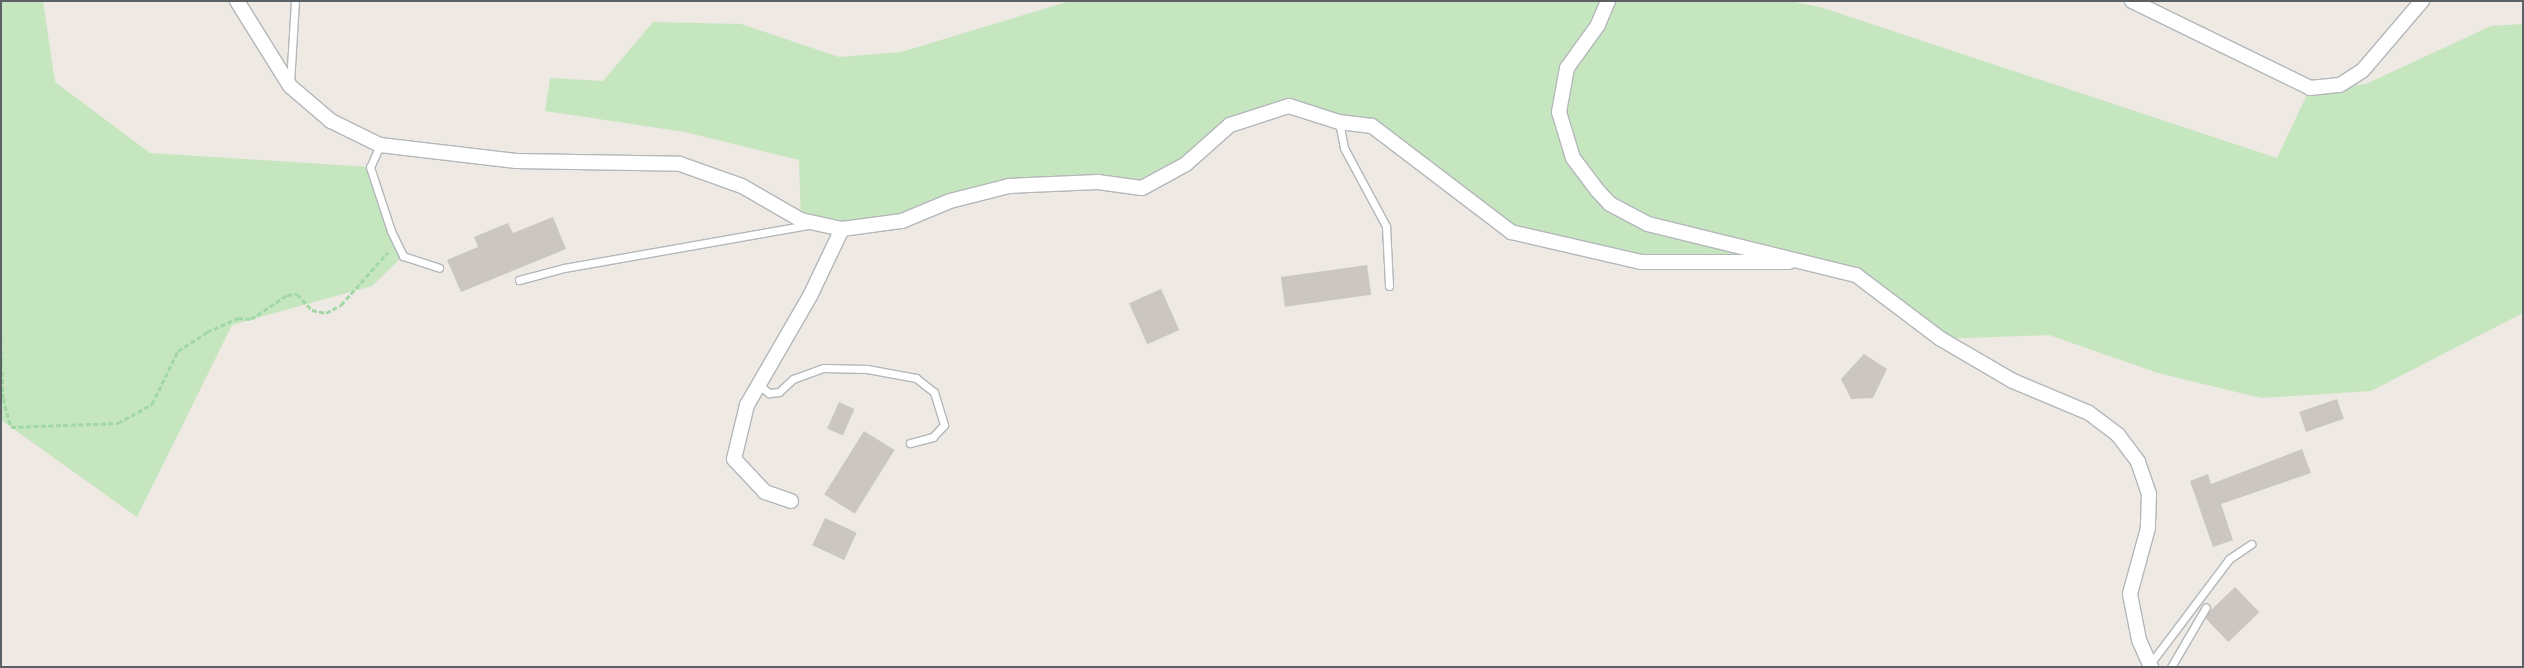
<!DOCTYPE html>
<html>
<head>
<meta charset="utf-8">
<style>
	body { margin:0 }
	#map { position:relative; width:2524px; height:668px; overflow:hidden; background:#eee9e3; font-family:Karla,sans-serif }
	div>[style] { position:absolute }
	.green>* { inset:0; background:#c6e6bf }
	.building>* { inset:0; background:#cbc6c2; transform-origin:0 0 }
	.path>* { height:3px; margin-top:-1.5px; transform-origin:0; background:repeating-linear-gradient(90deg,#a2d8a5 0 5px,transparent 0 7.5px) }
	.roads { filter:drop-shadow(1px 0 #b3b7ba) drop-shadow(-1px 0 #b3b7ba) drop-shadow(0 1px #b3b7ba) drop-shadow(0 -1px #b3b7ba) }
	.service>* { height:7px; margin:-3.5px; padding:0 3.5px; transform-origin:3.5px; border-radius:3.5px; background:#fff }
	.minor>* { height:14px; margin:-7px; padding:0 7px; transform-origin:7px; border-radius:7px; background:#fff }
	span { translate:-50% -50%; white-space:nowrap; text-align:center; line-height:1.15; -webkit-text-stroke:4.5px #fff; paint-order:stroke }
	.frame { position:absolute; inset:0; border:2px solid #5b6064; pointer-events:none }
</style>
</head>
<body>
<div id="map">
	<div class="green">
		<i style="clip-path:polygon(1px 1px,43px 1px,55px 82px,150px 153px,370px 167px,403px 256px,372px 286px,232px 325px,137px 517px,1px 420px)"></i>
		<i style="clip-path:polygon(1070px 1px,1789px 1px,1820px 7px,2277px 158px,2310px 88px,2366px 84px,2491px 26px,2523px 24px,2523px 313px,2371px 391px,2261px 398px,2158px 373px,2049px 335px,1941px 339px,1856px 275px,1810px 265px,1646px 262px,1511px 232px,1372px 126px,1289px 106px,1230px 125px,1142px 188px,1009px 186px,902px 221px,842px 229px,801px 220px,799px 160px,685px 132px,545px 111px,550px 78px,603px 81px,653px 22px,741px 24px,839px 57px,901px 52px)"></i>
	</div>
	<div class="building">
		<i style="clip-path:polygon(553px 217px,566px 249px,461px 292px,447px 260px,478px 247px,474px 237px,508px 223px,513px 233px)"></i>
		<i style="left:1367px;top:265px;width:30px;height:87px;rotate:82deg"></i>
		<i style="left:1161px;top:289px;width:45px;height:35px;rotate:66deg"></i>
		<i style="clip-path:polygon(1864px 354px,1887px 369px,1873px 398px,1851px 399px,1841px 379px)"></i>
		<i style="left:2337px;top:399px;width:21px;height:40px;rotate:71deg"></i>
		<i style="left:839px;top:402px;width:17px;height:29px;rotate:24deg"></i>
		<i style="left:864px;top:431px;width:36px;height:75px;rotate:32deg"></i>
		<i style="clip-path:polygon(2302px 449px,2311px 473px,2221px 504px,2233px 540px,2213px 547px,2190px 481px,2208px 474px,2211px 484px)"></i>
		<i style="left:825px;top:518px;width:35px;height:30px;rotate:25deg"></i>
		<i style="left:2235px;top:587px;width:35px;height:43px;rotate:46deg"></i>
	</div>
	<div class="path">
		<i style="left:1px;top:333px;width:11px;rotate:90deg"></i>
		<i style="left:1px;top:349px;width:49px;rotate:87.7deg"></i>
		<i style="left:3px;top:398px;width:30px;rotate:75deg"></i>
		<i style="left:11px;top:427px;width:107px;rotate:-2.1deg"></i>
		<i style="left:118px;top:423px;width:39px;rotate:-29deg"></i>
		<i style="left:152px;top:404px;width:59px;rotate:-63.9deg"></i>
		<i style="left:178px;top:351px;width:35px;rotate:-33deg"></i>
		<i style="left:207px;top:332px;width:34px;rotate:-24deg"></i>
		<i style="left:238px;top:318px;width:13px;rotate:4deg"></i>
		<i style="left:251px;top:319px;width:43px;rotate:-33.7deg"></i>
		<i style="left:287px;top:295px;width:10px;rotate:-6deg"></i>
		<i style="left:297px;top:294px;width:22px;rotate:47deg"></i>
		<i style="left:312px;top:310px;width:14px;rotate:12deg"></i>
		<i style="left:326px;top:313px;width:17px;rotate:-28deg"></i>
		<i style="left:341px;top:305px;width:71px;rotate:-48.4deg"></i>
	</div>
	<div class="roads">
		<div class="service">
			<i style="left:290px;top:83px;width:82px;rotate:-86.5deg"></i>
			<i style="left:1339px;top:122px;width:26px;rotate:79deg"></i>
			<i style="left:1344px;top:148px;width:89px;rotate:61.7deg"></i>
			<i style="left:1386px;top:226px;width:60px;rotate:87.1deg"></i>
			<i style="left:380px;top:145px;width:24px;rotate:114deg"></i>
			<i style="left:370px;top:167px;width:67px;rotate:71.8deg"></i>
			<i style="left:391px;top:231px;width:28px;rotate:64deg"></i>
			<i style="left:403px;top:256px;width:38px;rotate:18deg"></i>
			<i style="left:519px;top:280px;width:47px;rotate:-14.9deg"></i>
			<i style="left:564px;top:268px;width:249px;rotate:-10deg"></i>
			<i style="left:759px;top:385px;width:13px;rotate:39deg"></i>
			<i style="left:769px;top:393px;width:10px;rotate:-6deg"></i>
			<i style="left:779px;top:392px;width:19px;rotate:-43deg"></i>
			<i style="left:793px;top:379px;width:32px;rotate:-20deg"></i>
			<i style="left:823px;top:368px;width:44px;rotate:1.3deg"></i>
			<i style="left:867px;top:369px;width:50px;rotate:10.4deg"></i>
			<i style="left:916px;top:378px;width:23px;rotate:38deg"></i>
			<i style="left:934px;top:392px;width:34px;rotate:73deg"></i>
			<i style="left:944px;top:425px;width:16px;rotate:133deg"></i>
			<i style="left:933px;top:437px;width:24px;rotate:165deg"></i>
			<i style="left:2150px;top:664px;width:131px;rotate:-53deg"></i>
			<i style="left:2229px;top:559px;width:27px;rotate:-34deg"></i>
			<i style="left:2171px;top:667px;width:69px;rotate:-59.7deg"></i>
		</div>
		<div class="minor">
			<i style="left:237px;top:1px;width:100px;rotate:58.1deg"></i>
			<i style="left:290px;top:86px;width:54px;rotate:40.5deg"></i>
			<i style="left:331px;top:121px;width:55px;rotate:26.1deg"></i>
			<i style="left:380px;top:145px;width:137px;rotate:6.7deg"></i>
			<i style="left:516px;top:161px;width:164px;rotate:1deg"></i>
			<i style="left:680px;top:164px;width:66px;rotate:19.5deg"></i>
			<i style="left:742px;top:186px;width:68px;rotate:30deg"></i>
			<i style="left:801px;top:220px;width:42px;rotate:12.4deg"></i>
			<i style="left:842px;top:229px;width:61px;rotate:-7.6deg"></i>
			<i style="left:902px;top:221px;width:52px;rotate:-22.6deg"></i>
			<i style="left:950px;top:201px;width:61px;rotate:-14.3deg"></i>
			<i style="left:1009px;top:186px;width:89px;rotate:-2.6deg"></i>
			<i style="left:1098px;top:182px;width:44px;rotate:7.8deg"></i>
			<i style="left:1142px;top:188px;width:50px;rotate:-28.6deg"></i>
			<i style="left:1186px;top:164px;width:59px;rotate:-41.6deg"></i>
			<i style="left:1230px;top:125px;width:62px;rotate:-17.9deg"></i>
			<i style="left:1289px;top:106px;width:52px;rotate:17.7deg"></i>
			<i style="left:1339px;top:122px;width:33px;rotate:7deg"></i>
			<i style="left:1372px;top:126px;width:175px;rotate:37.3deg"></i>
			<i style="left:1511px;top:232px;width:133px;rotate:13deg"></i>
			<i style="left:1641px;top:262px;width:148px"></i>
			<i style="left:1608px;top:1px;width:26px;rotate:113deg"></i>
			<i style="left:1598px;top:25px;width:53px;rotate:125.8deg"></i>
			<i style="left:1567px;top:68px;width:45px;rotate:100.3deg"></i>
			<i style="left:1559px;top:112px;width:48px;rotate:73.1deg"></i>
			<i style="left:1573px;top:158px;width:40px;rotate:53deg"></i>
			<i style="left:1597px;top:190px;width:19px;rotate:47deg"></i>
			<i style="left:1610px;top:204px;width:43px;rotate:27.8deg"></i>
			<i style="left:1648px;top:224px;width:214px;rotate:13.8deg"></i>
			<i style="left:1856px;top:275px;width:106px;rotate:37deg"></i>
			<i style="left:1941px;top:339px;width:83px;rotate:30.3deg"></i>
			<i style="left:2013px;top:381px;width:82px;rotate:22.8deg"></i>
			<i style="left:2089px;top:413px;width:36px;rotate:37deg"></i>
			<i style="left:2118px;top:435px;width:34px;rotate:53deg"></i>
			<i style="left:2138px;top:462px;width:34px;rotate:71deg"></i>
			<i style="left:2149px;top:494px;width:34px;rotate:92deg"></i>
			<i style="left:2148px;top:528px;width:68px;rotate:105.3deg"></i>
			<i style="left:2130px;top:594px;width:47px;rotate:78.9deg"></i>
			<i style="left:2139px;top:640px;width:30px;rotate:66deg"></i>
			<i style="left:2132px;top:1px;width:198px;rotate:26deg"></i>
			<i style="left:2310px;top:88px;width:30px;rotate:-6deg"></i>
			<i style="left:2340px;top:85px;width:27px;rotate:-33deg"></i>
			<i style="left:2363px;top:70px;width:91px;rotate:-49.5deg"></i>
			<i style="left:791px;top:501px;width:28px;rotate:-161deg"></i>
			<i style="left:765px;top:492px;width:45px;rotate:-133.2deg"></i>
			<i style="left:734px;top:459px;width:56px;rotate:-76.5deg"></i>
			<i style="left:747px;top:405px;width:128px;rotate:-60deg"></i>
			<i style="left:811px;top:294px;width:72px;rotate:-64.5deg"></i>
		</div>
	</div>
	<div class="frame"></div>
</div>
</body>
</html>
